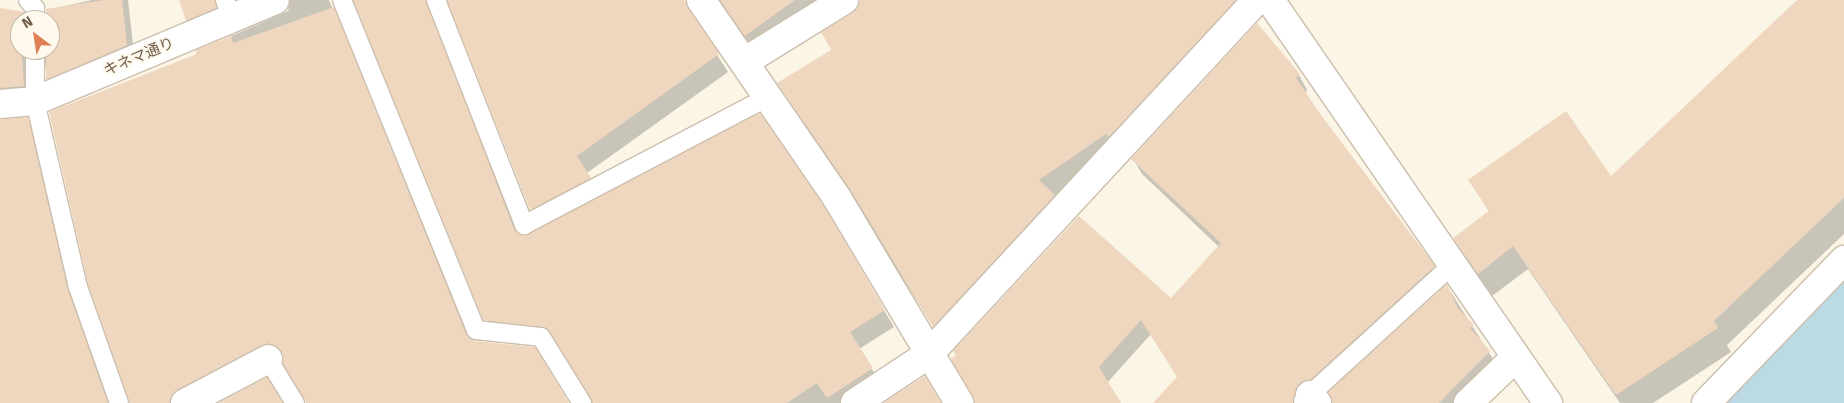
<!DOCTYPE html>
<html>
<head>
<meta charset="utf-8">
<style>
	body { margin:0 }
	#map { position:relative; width:1844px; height:403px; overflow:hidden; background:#fbf5e6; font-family:"Fira Sans","Noto Sans JP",sans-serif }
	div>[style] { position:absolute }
	.water>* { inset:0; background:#bcdae3 }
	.shadow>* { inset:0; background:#0003 }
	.building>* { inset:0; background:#efd7bf }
	.roads { filter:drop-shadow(1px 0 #ccbead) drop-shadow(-1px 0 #ccbead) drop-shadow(0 1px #ccbead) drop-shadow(0 -1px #ccbead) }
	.lane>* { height:18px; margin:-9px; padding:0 9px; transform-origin:9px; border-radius:9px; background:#fff }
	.street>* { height:28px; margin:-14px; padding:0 14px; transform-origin:14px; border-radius:14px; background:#fff }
	.secondary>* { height:28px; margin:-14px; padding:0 14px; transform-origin:14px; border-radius:14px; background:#fff }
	span { translate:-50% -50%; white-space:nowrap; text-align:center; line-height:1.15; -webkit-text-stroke:4px #fef9ec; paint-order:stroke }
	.street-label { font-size:15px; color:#735e4c }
	.north { position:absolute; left:10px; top:10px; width:50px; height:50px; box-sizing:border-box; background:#fef9ec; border:1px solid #c6bbac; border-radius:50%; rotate:329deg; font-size:14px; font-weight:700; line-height:20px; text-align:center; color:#735e4c }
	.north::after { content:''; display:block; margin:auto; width:18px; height:22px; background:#de8053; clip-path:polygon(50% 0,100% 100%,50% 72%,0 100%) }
</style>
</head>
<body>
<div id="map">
	<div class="water">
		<i style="clip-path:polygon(1844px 277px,1844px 403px,1723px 403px)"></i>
	</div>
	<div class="shadow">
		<i style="clip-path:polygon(92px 0,128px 0,135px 62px,56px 95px,47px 79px,44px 55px,33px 66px,33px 102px,0 108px,0 9px,23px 12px,27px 20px,20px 20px,20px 50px,50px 50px,50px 20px,44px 20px,47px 10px)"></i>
		<i style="clip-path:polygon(180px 0,329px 0,470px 338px,568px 403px,307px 403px,279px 360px,194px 403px,130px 403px,197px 51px,288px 11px,290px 2px,197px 37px)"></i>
		<i style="clip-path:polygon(355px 0,836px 0,755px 52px,725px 8px,711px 1px,696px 22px,728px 72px,587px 173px,600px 195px,540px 226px,453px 10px,448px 6px,435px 16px,521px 235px,823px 207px,894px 327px,859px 349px,882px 385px,855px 403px,591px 403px,558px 345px,495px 337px)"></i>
		<i style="clip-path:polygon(888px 0,1246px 0,1117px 153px,1055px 196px,1065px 215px,945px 345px,779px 84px,833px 50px)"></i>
		<i style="clip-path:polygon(1799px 0,1844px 0,1844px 234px,1727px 345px,1731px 352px,1653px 403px,1620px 403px,1528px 269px,1492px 296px,1469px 262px,1455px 239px,1489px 212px,1470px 180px,1611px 178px)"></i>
		<i style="clip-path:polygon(1299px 75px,1307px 90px,1304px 94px,1443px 282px,1306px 403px,1155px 403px,1178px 378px,1151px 334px,1107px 383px,1119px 403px,976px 403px,1171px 300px,1219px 247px,1142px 174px,1133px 159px)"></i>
		<i style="clip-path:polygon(27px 119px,37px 136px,111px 403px,0 403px,0 121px)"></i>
		<i style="clip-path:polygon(1447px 286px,1498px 367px,1464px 403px,1333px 403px)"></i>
	</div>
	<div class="building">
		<i style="clip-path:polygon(104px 0,122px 0,127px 45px,46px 80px,46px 50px,50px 50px,46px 9px)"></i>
		<i style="clip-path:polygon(179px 0,215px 0,217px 8px,186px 21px)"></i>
		<i style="clip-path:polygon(353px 0,426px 0,514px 229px,523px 235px,760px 113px,824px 206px,885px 310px,850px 332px,873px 368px,827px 398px,817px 383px,787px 403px,593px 403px,547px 328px,483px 320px)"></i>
		<i style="clip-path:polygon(447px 0,686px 0,719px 54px,577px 156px,591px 178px,530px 210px)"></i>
		<i style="clip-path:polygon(720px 0,795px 0,745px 36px)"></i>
		<i style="clip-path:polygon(860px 0,1236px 0,1109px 137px,1106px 134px,1039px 180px,1055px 195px,933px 327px,850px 189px,777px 83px,831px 50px,821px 32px,853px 13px)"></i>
		<i style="clip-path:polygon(1797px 0,1844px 0,1844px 198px,1714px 321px,1718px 328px,1616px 395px,1513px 246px,1478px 274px,1453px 238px,1489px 211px,1468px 180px,1566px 111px,1611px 176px)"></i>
		<i style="clip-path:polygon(334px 7px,466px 334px,475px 341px,535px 347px,569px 403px,306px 403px,283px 363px,282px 351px,268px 343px,178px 389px,169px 403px,129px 403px,88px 284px,49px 112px,197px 54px,196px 50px,231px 36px,233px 43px)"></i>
		<i style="clip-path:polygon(0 8px,24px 12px,24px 20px,20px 20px,24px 86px,0 88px)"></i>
		<i style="clip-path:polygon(1257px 23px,1300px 74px,1296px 78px,1321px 115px,1435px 266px,1310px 380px,1299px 384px,1293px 403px,1153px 403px,1177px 377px,1141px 320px,1099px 367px,1121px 403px,975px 403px,951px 359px,956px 355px,953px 351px,1079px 216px,1171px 298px,1221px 243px,1131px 159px)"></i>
		<i style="clip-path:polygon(28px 117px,68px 290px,108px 403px,0 403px,0 119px)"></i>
		<i style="clip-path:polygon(1447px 284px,1457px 307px,1474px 325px,1470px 328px,1490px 351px,1439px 403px,1332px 403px,1328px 392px)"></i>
		<i style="clip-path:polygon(925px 376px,941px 403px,883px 403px)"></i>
		<i style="clip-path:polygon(267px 377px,283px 403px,218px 403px)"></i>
	</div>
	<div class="roads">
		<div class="lane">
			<i style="left:28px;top:0;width:11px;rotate:49deg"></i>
			<i style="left:35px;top:8px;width:12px;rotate:90deg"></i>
			<i style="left:225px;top:0;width:19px;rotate:69deg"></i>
			<i style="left:342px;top:0;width:356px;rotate:67.9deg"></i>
			<i style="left:476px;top:330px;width:65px;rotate:6.1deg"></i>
			<i style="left:541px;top:337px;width:78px;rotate:58.2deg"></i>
			<i style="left:436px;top:0;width:242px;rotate:68.6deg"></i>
			<i style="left:524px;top:225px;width:276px;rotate:-27.7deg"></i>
			<i style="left:35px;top:50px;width:51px;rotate:90deg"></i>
			<i style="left:35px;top:101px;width:191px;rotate:77deg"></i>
			<i style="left:78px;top:287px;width:123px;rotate:70.5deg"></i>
			<i style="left:268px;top:359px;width:52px;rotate:58.5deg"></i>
			<i style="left:1303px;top:401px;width:202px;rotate:-42.4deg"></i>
		</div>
		<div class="street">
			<i style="left:701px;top:0;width:240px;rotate:55.5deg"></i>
			<i style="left:837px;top:198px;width:239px;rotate:59.2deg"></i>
			<i style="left:1270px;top:0;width:490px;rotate:55.4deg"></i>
			<i style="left:744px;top:62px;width:118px;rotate:-31.8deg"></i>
			<i style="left:1310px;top:395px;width:11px;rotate:49deg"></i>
			<i style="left:185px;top:403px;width:94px;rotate:-27.9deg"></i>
			<i style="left:855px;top:403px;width:89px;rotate:-33.5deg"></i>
			<i style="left:929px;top:354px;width:483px;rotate:-47.2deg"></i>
			<i style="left:1468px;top:403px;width:66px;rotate:-43.8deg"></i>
			<i style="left:1706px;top:403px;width:199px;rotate:-46deg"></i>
		</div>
		<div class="secondary">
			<i style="left:0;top:104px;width:35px;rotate:-5deg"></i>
			<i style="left:35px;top:101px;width:260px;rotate:-22.8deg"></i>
		</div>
	</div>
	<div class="street-label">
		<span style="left:139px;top:57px;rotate:-23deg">キネマ通り</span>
	</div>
	<div class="north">N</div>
</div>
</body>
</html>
